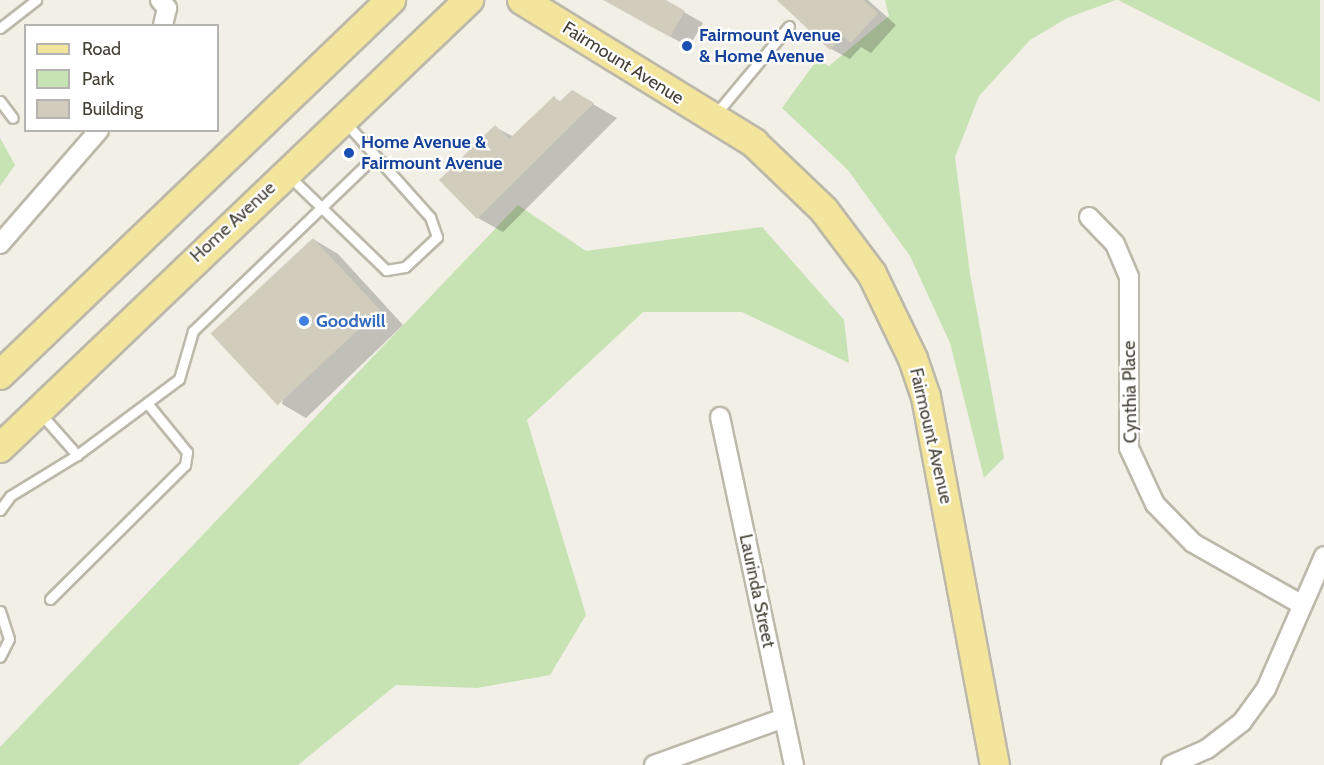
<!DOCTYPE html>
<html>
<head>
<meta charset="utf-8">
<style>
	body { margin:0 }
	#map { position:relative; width:1324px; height:765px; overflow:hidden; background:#f1efe6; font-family:Cabin,sans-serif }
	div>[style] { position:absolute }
	.green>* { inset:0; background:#c7e2b3 }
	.shadow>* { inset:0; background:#0003 }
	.building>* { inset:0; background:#d2ccbd; transform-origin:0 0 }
	.roads { filter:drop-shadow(2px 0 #bcb8aa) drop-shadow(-2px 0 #bcb8aa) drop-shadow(0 2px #bcb8aa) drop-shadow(0 -2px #bcb8aa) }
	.lane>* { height:9px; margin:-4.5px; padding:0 4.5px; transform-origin:4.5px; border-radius:4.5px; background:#fff }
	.street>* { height:18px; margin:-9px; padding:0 9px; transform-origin:9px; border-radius:9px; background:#fff }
	.primary>* { height:28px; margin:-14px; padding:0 14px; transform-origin:14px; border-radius:14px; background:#f4e59d }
	.dots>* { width:16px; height:16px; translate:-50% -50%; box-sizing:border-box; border:3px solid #fff; border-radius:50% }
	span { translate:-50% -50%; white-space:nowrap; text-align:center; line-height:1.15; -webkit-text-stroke:4.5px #fff; paint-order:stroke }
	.transit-label { font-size:18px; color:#164399; font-weight:700 }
	.left { translate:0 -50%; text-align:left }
	.street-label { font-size:18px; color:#444036 }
	.shop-label { font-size:18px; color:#366cbe; font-weight:700 }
	.legend { position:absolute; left:24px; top:24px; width:195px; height:108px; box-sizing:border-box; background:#fff; border:2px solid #b4b3af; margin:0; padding:8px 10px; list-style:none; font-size:18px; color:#444036 }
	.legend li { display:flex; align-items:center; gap:12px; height:30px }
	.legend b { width:30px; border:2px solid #b4b3af }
</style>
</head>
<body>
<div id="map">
	<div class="green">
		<i style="clip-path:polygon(885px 0,1116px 0,1067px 18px,1030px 40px,979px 96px,955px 157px,970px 274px,1004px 458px,984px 478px,950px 343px,910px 256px,848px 170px,782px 108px,817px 60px,829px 66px,889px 16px)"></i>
		<i style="clip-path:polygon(1118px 0,1320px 0,1320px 102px)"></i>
		<i style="clip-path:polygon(0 138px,15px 165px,0 186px)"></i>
		<i style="clip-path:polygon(518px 205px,586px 251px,762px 227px,844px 320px,849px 363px,742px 312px,643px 312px,527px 420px,586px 615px,550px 675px,477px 688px,396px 685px,298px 765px,0 765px,0 747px)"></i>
	</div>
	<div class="shadow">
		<i style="clip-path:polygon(663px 0,703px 23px,689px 47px,607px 1px)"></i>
		<i style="clip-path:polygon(868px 0,896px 25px,871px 53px,861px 47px,850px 59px,831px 49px,778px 1px)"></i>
		<i style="clip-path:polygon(572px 92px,617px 118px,503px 232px,478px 218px,441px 180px,495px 127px,514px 137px,554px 98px,561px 102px)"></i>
		<i style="clip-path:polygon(313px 239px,338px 254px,403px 325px,306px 418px,282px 404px)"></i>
	</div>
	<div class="building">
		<i style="clip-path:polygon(603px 0,666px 0,685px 11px,670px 37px)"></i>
		<i style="clip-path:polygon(777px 0,863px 0,878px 13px,851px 43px,843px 36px,830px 50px)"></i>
		<i style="clip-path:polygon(572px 90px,594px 103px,477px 219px,439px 180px,495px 125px,509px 139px,554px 96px,559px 102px)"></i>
		<i style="left:313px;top:238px;width:98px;height:140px;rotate:47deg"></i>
	</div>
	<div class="roads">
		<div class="lane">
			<i style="left:0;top:28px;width:46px;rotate:-37.9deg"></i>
			<i style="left:0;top:101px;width:21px;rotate:53deg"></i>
			<i style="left:714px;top:116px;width:117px;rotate:-50.2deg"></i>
			<i style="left:290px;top:177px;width:134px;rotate:44.1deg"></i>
			<i style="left:386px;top:270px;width:19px;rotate:-9deg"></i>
			<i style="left:405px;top:267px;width:44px;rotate:-43.2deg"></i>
			<i style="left:437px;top:237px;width:21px;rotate:-109deg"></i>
			<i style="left:430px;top:217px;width:126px;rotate:-131.8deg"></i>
			<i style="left:41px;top:414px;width:55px;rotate:48.7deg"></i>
			<i style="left:0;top:510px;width:17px;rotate:-54deg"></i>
			<i style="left:10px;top:496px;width:79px;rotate:-31.5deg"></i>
			<i style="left:77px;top:455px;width:127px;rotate:-36.7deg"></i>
			<i style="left:179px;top:379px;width:50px;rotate:-73.7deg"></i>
			<i style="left:193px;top:331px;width:252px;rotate:-43.9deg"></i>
			<i style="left:50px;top:599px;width:190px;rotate:-44.8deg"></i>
			<i style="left:185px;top:465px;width:13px;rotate:-81deg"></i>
			<i style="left:187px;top:452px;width:63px;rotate:-129.2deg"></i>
			<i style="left:0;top:611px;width:29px;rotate:72deg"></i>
			<i style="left:9px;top:639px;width:20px;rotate:117deg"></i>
		</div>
		<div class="street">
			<i style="left:160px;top:0;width:11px;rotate:49deg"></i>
			<i style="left:167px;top:8px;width:18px;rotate:103deg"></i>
			<i style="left:1089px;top:217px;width:37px;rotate:46deg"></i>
			<i style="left:1115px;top:244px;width:36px;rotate:67deg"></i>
			<i style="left:1129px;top:277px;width:171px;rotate:90deg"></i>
			<i style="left:1129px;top:448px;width:62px;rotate:65.1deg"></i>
			<i style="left:1155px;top:504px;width:54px;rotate:45.7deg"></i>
			<i style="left:1193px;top:543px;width:124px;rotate:29.5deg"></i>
			<i style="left:0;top:244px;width:151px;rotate:-49deg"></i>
			<i style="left:720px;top:417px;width:356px;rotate:78deg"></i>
			<i style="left:654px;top:765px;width:138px;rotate:-19.9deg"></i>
			<i style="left:1171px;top:765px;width:39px;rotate:-24deg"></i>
			<i style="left:1207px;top:749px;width:44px;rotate:-37.6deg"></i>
			<i style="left:1242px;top:722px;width:41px;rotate:-54deg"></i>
			<i style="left:1266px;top:689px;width:145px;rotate:-66.4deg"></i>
		</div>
		<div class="primary">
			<i style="left:522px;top:0;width:273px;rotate:31.6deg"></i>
			<i style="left:754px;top:143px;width:97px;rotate:43.7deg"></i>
			<i style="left:824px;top:210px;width:80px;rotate:53.1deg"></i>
			<i style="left:872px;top:274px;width:94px;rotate:64.2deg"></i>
			<i style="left:913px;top:359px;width:40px;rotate:71.1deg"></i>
			<i style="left:926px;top:397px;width:374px;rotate:79.4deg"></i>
			<i style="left:0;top:375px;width:542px;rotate:-43.8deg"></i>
			<i style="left:0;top:448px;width:649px;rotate:-43.69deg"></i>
		</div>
	</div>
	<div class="dots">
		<i style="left:687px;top:46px;background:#1a4fb4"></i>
		<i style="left:349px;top:153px;background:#1a4fb4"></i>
		<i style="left:304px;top:321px;background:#3f7fe0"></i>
	</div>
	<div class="transit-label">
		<span class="left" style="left:699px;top:46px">Fairmount Avenue<br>&amp; Home Avenue</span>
		<span class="left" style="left:361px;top:153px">Home Avenue &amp;<br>Fairmount Avenue</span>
	</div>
	<div class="street-label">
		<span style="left:623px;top:63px;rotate:32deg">Fairmount Avenue</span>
		<span style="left:233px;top:222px;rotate:-43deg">Home Avenue</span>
		<span style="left:1130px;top:392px;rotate:-91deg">Cynthia Place</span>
		<span style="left:931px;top:436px;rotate:77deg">Fairmount Avenue</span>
		<span style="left:757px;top:591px;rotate:78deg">Laurinda Street</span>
	</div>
	<div class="shop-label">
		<span class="left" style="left:316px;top:321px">Goodwill</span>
	</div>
	<ul class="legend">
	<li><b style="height:8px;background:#f4e59d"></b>Road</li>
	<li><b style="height:16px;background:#c7e2b3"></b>Park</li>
	<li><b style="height:16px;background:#d2ccbd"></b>Building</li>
	</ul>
</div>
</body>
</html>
